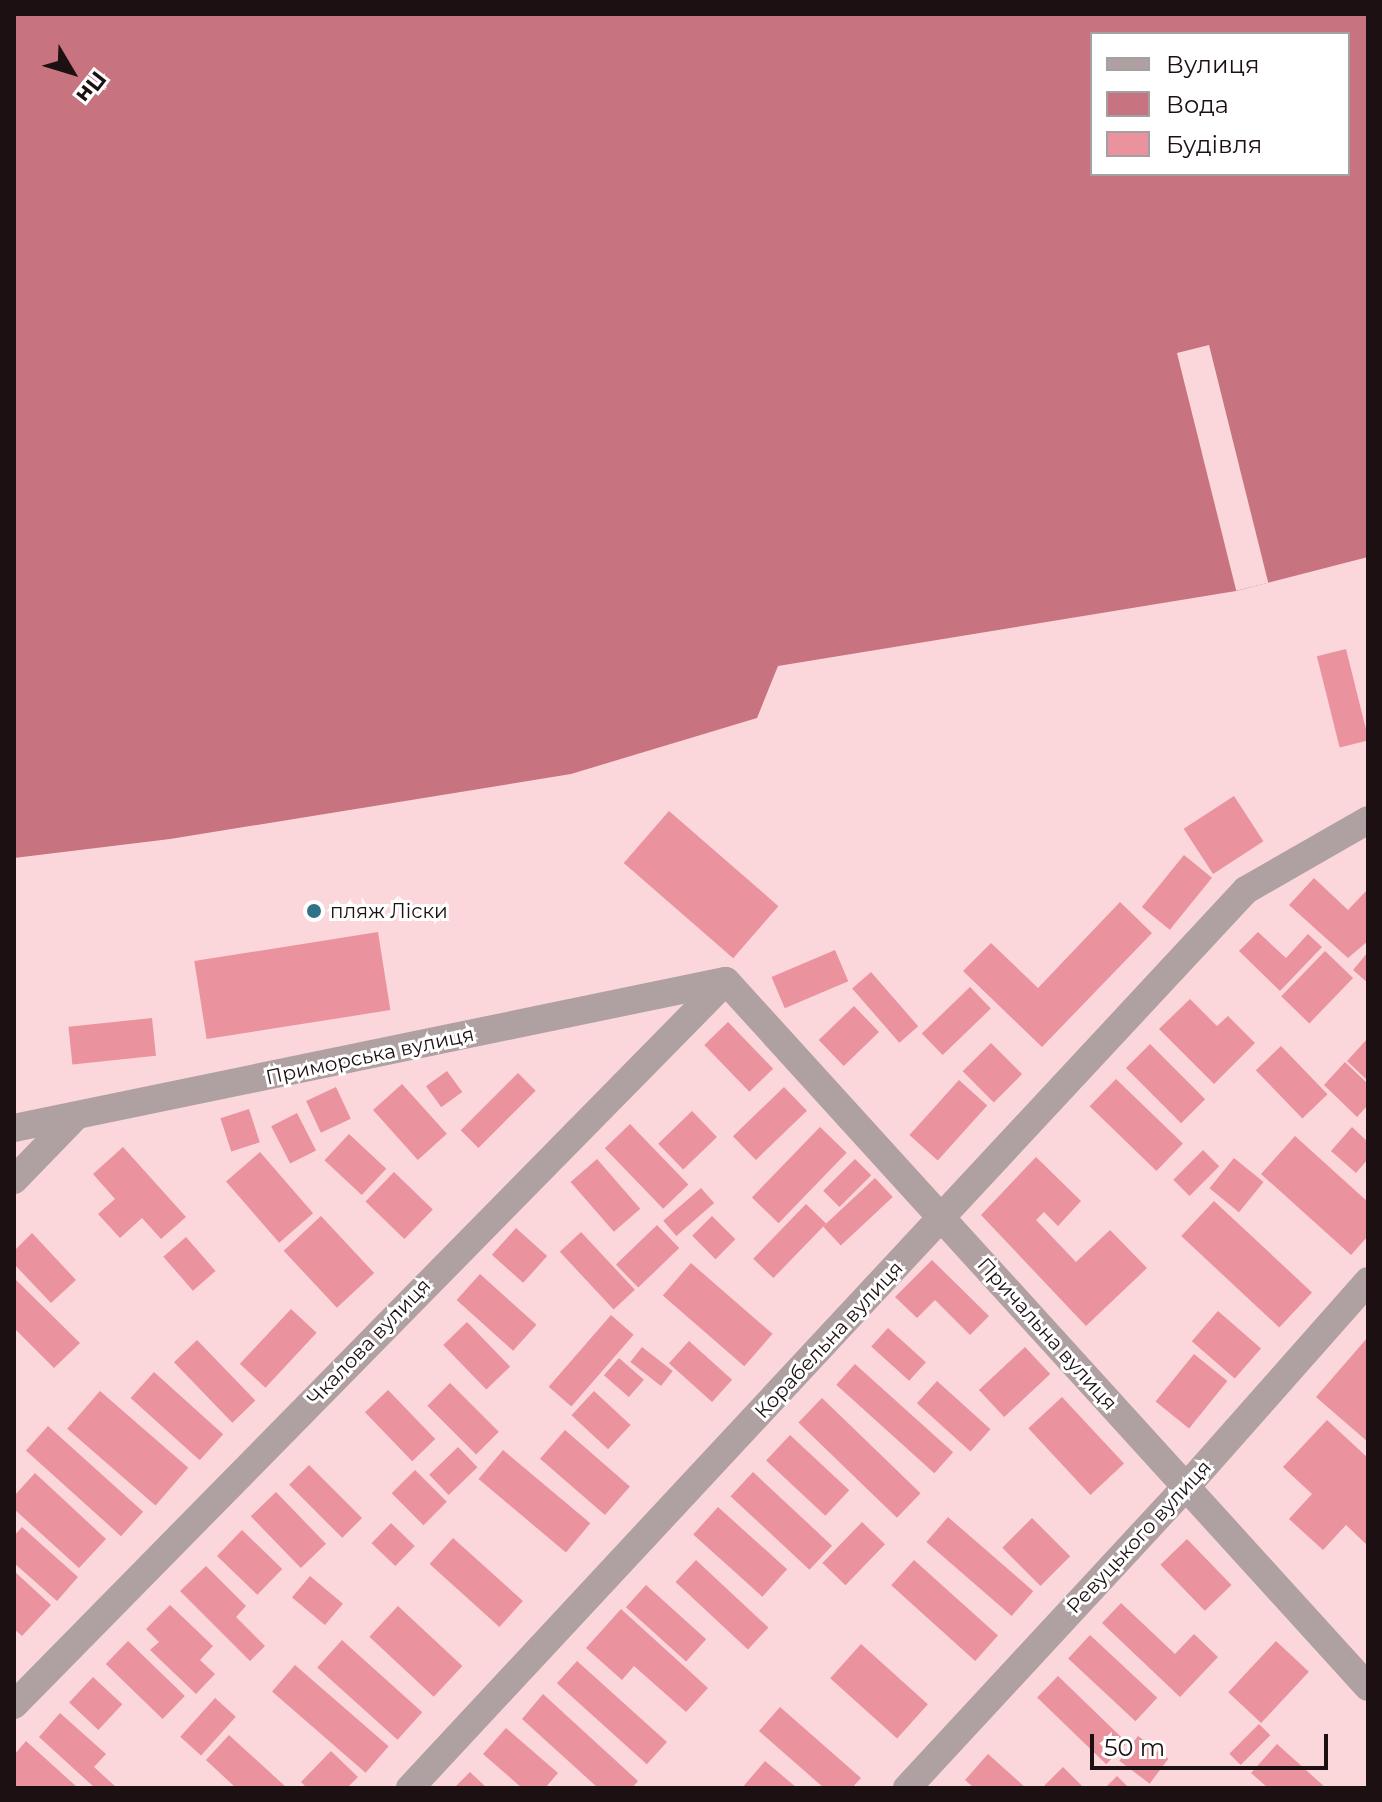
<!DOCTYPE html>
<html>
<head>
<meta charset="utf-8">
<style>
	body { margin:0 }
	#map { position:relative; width:1382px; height:1802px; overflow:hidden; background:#fbd7db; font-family:Montserrat,sans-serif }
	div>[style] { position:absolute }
	.water>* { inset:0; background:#c87380 }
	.pier>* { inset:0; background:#fbd7db; transform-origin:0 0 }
	.building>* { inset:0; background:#ea929e; transform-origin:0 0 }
	.minor>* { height:28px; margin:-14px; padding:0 14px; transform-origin:14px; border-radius:14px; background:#afa0a1 }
	.dots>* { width:22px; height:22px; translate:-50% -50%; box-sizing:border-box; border:4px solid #fff; border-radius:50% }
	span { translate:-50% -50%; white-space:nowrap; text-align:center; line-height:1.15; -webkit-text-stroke:6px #fff; paint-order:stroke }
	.poi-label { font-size:20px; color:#1c1012 }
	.left { translate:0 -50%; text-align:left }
	.street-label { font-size:20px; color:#1c1012 }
	.frame { position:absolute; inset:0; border:16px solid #1c1012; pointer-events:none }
	.legend { position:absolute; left:1090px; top:32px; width:260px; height:144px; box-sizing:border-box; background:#fff; border:2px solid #a49fa0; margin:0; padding:10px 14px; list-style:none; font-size:24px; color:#1c1012 }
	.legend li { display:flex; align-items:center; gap:16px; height:40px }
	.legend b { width:40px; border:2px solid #a49fa0 }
	.north { position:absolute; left:32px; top:32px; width:80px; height:80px; -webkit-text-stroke:6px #fff; paint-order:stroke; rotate:128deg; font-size:22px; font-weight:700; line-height:32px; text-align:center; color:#1c1012 }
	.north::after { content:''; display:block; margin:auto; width:28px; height:36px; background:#1c1012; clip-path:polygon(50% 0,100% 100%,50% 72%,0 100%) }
	.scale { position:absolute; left:1090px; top:1734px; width:238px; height:36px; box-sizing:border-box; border:4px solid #1c1012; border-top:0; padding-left:10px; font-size:24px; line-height:28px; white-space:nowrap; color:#1c1012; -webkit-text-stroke:6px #fff; paint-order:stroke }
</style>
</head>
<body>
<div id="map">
	<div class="water">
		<i style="clip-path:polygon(evenodd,14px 14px,1368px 14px,1368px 557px,1236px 591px,778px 666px,757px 718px,571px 774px,170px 839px,14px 858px,14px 14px,1092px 34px,1348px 34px,1348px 174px,1092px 174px,1092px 34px)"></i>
	</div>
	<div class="pier">
		<i style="left:1209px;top:345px;width:245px;height:33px;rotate:76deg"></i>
	</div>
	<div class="building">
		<i style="left:1346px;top:649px;width:94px;height:30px;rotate:76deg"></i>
		<i style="left:1234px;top:796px;width:54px;height:60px;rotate:57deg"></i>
		<i style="left:669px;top:811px;width:145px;height:69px;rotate:41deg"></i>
		<i style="left:1184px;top:855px;width:36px;height:67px;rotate:39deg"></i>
		<i style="clip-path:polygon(1314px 878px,1348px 910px,1368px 889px,1368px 941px,1348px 958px,1289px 905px)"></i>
		<i style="clip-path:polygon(1120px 902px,1152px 933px,1042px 1047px,963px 971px,991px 943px,1038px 988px)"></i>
		<i style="left:378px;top:932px;width:79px;height:186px;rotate:81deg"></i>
		<i style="clip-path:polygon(1258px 932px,1286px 958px,1308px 934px,1322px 947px,1280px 991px,1239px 951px)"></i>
		<i style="left:835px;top:950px;width:34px;height:69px;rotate:67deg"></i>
		<i style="left:1325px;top:951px;width:39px;height:63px;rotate:44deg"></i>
		<i style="clip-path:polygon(1368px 952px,1368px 983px,1353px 970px)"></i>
		<i style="left:871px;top:972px;width:72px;height:25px;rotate:49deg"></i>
		<i style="left:970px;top:987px;width:30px;height:67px;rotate:46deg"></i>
		<i style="clip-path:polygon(1190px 999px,1217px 1026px,1228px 1016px,1255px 1043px,1214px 1084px,1159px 1029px)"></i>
		<i style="left:854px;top:1006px;width:36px;height:49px;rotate:46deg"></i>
		<i style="left:152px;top:1018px;width:38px;height:84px;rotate:84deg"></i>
		<i style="left:728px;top:1022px;width:65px;height:33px;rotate:46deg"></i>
		<i style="clip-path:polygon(1368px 1038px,1368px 1081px,1347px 1061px)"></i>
		<i style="left:991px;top:1043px;width:44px;height:40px;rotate:45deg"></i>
		<i style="left:1150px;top:1044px;width:78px;height:34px;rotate:45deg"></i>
		<i style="left:1281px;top:1046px;width:67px;height:35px;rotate:46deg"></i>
		<i style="clip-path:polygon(1345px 1062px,1368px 1084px,1368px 1105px,1357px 1117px,1324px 1085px)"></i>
		<i style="left:447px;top:1071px;width:26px;height:26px;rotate:54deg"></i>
		<i style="left:518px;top:1073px;width:25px;height:81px;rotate:45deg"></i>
		<i style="left:1116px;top:1079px;width:93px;height:38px;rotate:44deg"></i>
		<i style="left:959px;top:1080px;width:38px;height:74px;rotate:42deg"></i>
		<i style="left:402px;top:1084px;width:67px;height:39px;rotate:48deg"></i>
		<i style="left:336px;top:1087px;width:35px;height:33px;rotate:65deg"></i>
		<i style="left:784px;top:1087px;width:33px;height:71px;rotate:46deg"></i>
		<i style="left:249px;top:1109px;width:35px;height:30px;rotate:72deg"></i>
		<i style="left:692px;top:1111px;width:36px;height:47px;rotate:46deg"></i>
		<i style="left:297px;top:1113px;width:42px;height:29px;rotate:63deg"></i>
		<i style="left:630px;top:1124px;width:84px;height:35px;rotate:46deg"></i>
		<i style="left:820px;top:1127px;width:37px;height:98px;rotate:44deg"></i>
		<i style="clip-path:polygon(1352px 1127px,1368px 1142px,1368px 1159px,1356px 1173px,1331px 1151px)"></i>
		<i style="left:349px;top:1134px;width:51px;height:36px;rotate:43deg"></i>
		<i style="clip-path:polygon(1295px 1136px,1368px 1202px,1368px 1236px,1351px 1255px,1261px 1174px)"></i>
		<i style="clip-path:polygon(123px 1147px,186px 1217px,161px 1239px,142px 1218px,120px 1238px,98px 1214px,115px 1199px,93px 1174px)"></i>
		<i style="left:1203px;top:1150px;width:23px;height:42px;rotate:45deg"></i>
		<i style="left:260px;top:1152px;width:81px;height:45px;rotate:49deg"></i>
		<i style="clip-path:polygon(1036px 1157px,1081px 1201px,1058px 1226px,1044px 1212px,1036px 1220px,1076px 1262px,1110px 1230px,1147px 1268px,1086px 1326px,981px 1215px)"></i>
		<i style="left:1234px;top:1158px;width:38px;height:39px;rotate:39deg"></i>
		<i style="left:597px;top:1159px;width:66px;height:35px;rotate:49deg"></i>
		<i style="left:855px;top:1159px;width:23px;height:45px;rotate:45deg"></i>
		<i style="left:394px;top:1172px;width:54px;height:41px;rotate:44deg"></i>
		<i style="left:875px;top:1178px;width:26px;height:71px;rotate:47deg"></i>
		<i style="left:701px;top:1188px;width:20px;height:50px;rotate:49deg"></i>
		<i style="left:1214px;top:1201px;width:134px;height:48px;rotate:43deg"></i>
		<i style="left:806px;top:1204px;width:28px;height:76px;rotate:44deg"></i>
		<i style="left:321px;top:1216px;width:78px;height:51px;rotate:47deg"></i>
		<i style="left:712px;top:1216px;width:33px;height:28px;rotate:45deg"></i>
		<i style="left:657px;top:1225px;width:32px;height:57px;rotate:46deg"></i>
		<i style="left:516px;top:1228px;width:42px;height:36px;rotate:42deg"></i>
		<i style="left:581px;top:1232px;width:79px;height:29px;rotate:47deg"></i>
		<i style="clip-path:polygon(32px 1233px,76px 1280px,51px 1303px,14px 1264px,14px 1251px)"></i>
		<i style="left:186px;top:1237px;width:45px;height:30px;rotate:49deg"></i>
		<i style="clip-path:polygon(932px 1260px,989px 1316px,970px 1335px,935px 1300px,917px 1318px,895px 1297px)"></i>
		<i style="left:691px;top:1263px;width:108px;height:43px;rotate:41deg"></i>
		<i style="left:480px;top:1274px;width:76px;height:35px;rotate:42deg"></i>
		<i style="clip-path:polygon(14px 1278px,80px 1343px,54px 1368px,14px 1328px)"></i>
		<i style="left:291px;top:1309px;width:35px;height:75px;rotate:43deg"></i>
		<i style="left:1218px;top:1311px;width:57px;height:40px;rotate:41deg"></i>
		<i style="left:611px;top:1315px;width:30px;height:95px;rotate:41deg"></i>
		<i style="left:467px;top:1322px;width:62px;height:33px;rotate:46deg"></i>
		<i style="left:888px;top:1328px;width:51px;height:25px;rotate:42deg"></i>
		<i style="clip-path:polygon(1368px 1337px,1368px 1442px,1316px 1397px)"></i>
		<i style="left:197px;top:1340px;width:84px;height:32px;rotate:46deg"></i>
		<i style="left:689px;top:1341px;width:58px;height:30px;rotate:42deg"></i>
		<i style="left:642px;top:1347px;width:39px;height:19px;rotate:38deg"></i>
		<i style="left:1025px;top:1347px;width:37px;height:63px;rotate:47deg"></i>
		<i style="left:1194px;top:1354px;width:43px;height:61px;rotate:39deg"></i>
		<i style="left:619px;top:1358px;width:33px;height:23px;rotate:41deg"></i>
		<i style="left:855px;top:1364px;width:132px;height:28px;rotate:42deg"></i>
		<i style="left:154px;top:1372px;width:93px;height:35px;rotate:42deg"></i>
		<i style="left:937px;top:1381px;width:72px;height:30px;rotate:42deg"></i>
		<i style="left:450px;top:1383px;width:69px;height:32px;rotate:45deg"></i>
		<i style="left:388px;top:1390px;width:68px;height:32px;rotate:46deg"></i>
		<i style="left:100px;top:1391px;width:117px;height:50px;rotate:41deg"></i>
		<i style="left:594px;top:1391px;width:50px;height:33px;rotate:43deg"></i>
		<i style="left:1062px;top:1397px;width:91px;height:46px;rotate:47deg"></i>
		<i style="left:822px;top:1398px;width:137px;height:34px;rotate:44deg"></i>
		<i style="clip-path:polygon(1327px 1420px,1368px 1458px,1368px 1546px,1346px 1525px,1323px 1550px,1289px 1519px,1312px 1494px,1283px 1467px)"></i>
		<i style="left:48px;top:1426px;width:128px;height:33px;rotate:42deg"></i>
		<i style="left:565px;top:1430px;width:86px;height:38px;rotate:41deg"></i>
		<i style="left:790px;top:1435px;width:81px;height:35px;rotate:43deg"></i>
		<i style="left:458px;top:1447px;width:28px;height:40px;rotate:46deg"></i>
		<i style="left:503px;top:1450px;width:114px;height:38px;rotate:40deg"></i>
		<i style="left:309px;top:1465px;width:75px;height:28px;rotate:45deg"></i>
		<i style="left:415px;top:1470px;width:45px;height:33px;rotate:45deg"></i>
		<i style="left:753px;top:1472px;width:108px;height:33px;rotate:43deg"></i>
		<i style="clip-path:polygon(35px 1473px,106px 1539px,79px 1568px,14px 1509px,14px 1496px)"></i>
		<i style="left:276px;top:1492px;width:72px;height:35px;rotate:46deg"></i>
		<i style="left:718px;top:1507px;width:93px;height:37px;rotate:42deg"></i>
		<i style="left:948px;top:1517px;width:113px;height:33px;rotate:41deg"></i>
		<i style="left:1032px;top:1518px;width:54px;height:42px;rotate:45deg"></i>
		<i style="left:862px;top:1522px;width:32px;height:57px;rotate:44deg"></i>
		<i style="left:391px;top:1523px;width:33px;height:28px;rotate:44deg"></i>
		<i style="clip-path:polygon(22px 1527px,78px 1577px,57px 1601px,14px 1563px,14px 1536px)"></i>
		<i style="left:242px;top:1530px;width:56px;height:36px;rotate:44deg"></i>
		<i style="left:453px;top:1538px;width:94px;height:35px;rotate:42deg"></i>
		<i style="left:1187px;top:1539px;width:64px;height:37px;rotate:46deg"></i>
		<i style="left:696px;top:1560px;width:99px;height:30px;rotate:43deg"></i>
		<i style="left:914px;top:1560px;width:113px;height:34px;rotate:42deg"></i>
		<i style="clip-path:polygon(206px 1566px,246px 1606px,236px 1617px,265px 1646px,250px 1661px,180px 1591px)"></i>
		<i style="clip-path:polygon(14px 1571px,51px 1605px,22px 1636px,14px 1629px)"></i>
		<i style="left:310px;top:1576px;width:43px;height:28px;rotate:40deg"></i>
		<i style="left:646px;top:1585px;width:81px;height:30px;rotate:42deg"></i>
		<i style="clip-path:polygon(1121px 1603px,1175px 1654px,1194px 1634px,1218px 1657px,1180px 1697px,1102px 1623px)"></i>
		<i style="clip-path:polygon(170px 1605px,213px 1646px,200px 1660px,215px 1674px,196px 1694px,150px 1650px,159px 1642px,146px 1629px)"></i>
		<i style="left:398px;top:1606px;width:88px;height:42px;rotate:43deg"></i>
		<i style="clip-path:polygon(621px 1609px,708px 1688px,686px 1712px,634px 1666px,622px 1680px,586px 1648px)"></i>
		<i style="left:1090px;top:1635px;width:92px;height:32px;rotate:43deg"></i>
		<i style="left:342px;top:1640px;width:108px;height:37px;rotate:42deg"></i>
		<i style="left:128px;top:1641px;width:79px;height:32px;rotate:44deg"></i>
		<i style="left:1276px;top:1641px;width:45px;height:70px;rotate:43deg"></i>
		<i style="left:861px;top:1644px;width:90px;height:46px;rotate:42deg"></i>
		<i style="left:577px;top:1661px;width:121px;height:30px;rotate:42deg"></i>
		<i style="left:295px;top:1665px;width:124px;height:35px;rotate:41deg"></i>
		<i style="left:1058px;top:1676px;width:96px;height:30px;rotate:44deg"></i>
		<i style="left:93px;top:1677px;width:40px;height:35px;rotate:43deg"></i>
		<i style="clip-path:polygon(543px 1694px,638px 1781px,632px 1788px,598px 1788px,522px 1719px)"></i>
		<i style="left:215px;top:1698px;width:28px;height:52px;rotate:42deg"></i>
		<i style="clip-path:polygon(780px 1707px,861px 1778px,852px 1788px,824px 1788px,759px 1731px)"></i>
		<i style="clip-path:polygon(60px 1713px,106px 1754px,94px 1767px,117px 1788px,95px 1788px,39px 1737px)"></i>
		<i style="left:1259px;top:1724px;width:16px;height:42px;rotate:45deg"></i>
		<i style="clip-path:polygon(506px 1728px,558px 1773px,545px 1788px,522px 1788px,483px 1754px)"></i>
		<i style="clip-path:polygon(229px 1735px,287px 1788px,236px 1788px,206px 1760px)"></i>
		<i style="left:1138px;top:1736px;width:38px;height:31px;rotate:37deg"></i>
		<i style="clip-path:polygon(26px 1741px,78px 1788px,14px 1788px,14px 1755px)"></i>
		<i style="clip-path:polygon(1277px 1744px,1326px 1788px,1268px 1788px,1251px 1773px)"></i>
		<i style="clip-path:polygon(331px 1751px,358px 1777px,347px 1788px,307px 1788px,301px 1782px)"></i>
		<i style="clip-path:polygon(988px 1754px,1026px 1788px,974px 1788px,965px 1780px)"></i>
		<i style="clip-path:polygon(765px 1761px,797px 1788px,742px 1788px)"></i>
		<i style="clip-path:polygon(1063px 1767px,1084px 1788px,1042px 1788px)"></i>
		<i style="clip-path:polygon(470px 1772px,487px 1788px,454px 1788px)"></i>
		<i style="clip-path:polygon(1117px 1776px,1129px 1788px,1105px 1788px)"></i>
	</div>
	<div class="minor">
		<i style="left:726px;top:981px;width:954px;rotate:47.72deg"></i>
		<i style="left:14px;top:1128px;width:726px;rotate:-11.68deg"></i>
		<i style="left:14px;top:1180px;width:86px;rotate:-45.9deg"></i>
		<i style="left:14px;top:1705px;width:1015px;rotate:-45.48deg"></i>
		<i style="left:410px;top:1788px;width:1227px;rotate:-47.05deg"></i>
		<i style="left:1246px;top:890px;width:141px;rotate:-29.8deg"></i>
		<i style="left:907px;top:1788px;width:410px;rotate:-47.2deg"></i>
		<i style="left:1186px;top:1487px;width:275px;rotate:-48.5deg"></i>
	</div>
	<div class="dots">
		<i style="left:314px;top:911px;background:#327286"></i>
	</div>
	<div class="poi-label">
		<span class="left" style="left:330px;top:911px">пляж Ліски</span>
	</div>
	<div class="street-label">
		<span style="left:370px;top:1056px;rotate:-12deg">Приморська вулиця</span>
		<span style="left:1047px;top:1334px;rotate:48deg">Причальна вулиця</span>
		<span style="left:829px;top:1340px;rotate:-47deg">Корабельна вулиця</span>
		<span style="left:369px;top:1342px;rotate:-46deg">Чкалова вулиця</span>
		<span style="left:1139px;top:1537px;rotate:-47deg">Ревуцького вулиця</span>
	</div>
	<div class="frame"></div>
	<ul class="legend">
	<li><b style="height:10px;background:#afa0a1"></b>Вулиця</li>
	<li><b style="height:22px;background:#c87380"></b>Вода</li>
	<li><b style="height:22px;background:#ea929e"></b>Будівля</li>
	</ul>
	<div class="north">Пн</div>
	<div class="scale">50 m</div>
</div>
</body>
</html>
